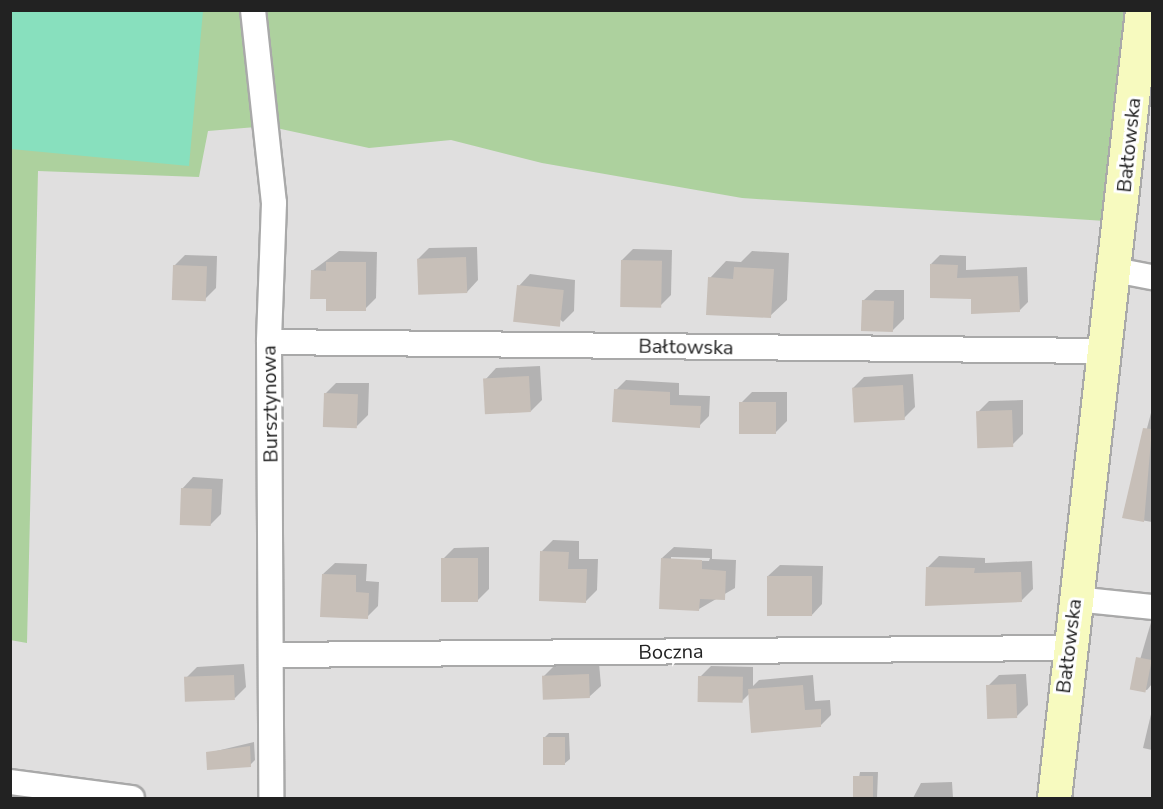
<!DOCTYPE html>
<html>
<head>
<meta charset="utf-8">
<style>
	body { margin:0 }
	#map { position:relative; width:1163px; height:809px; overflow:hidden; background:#f2efe9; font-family:"Nunito Sans",sans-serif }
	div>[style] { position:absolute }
	.residential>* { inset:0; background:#e0dfdf; transform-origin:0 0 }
	.forest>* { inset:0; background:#add19e }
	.pitch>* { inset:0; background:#88e0be }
	.shadow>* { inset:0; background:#0003 }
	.building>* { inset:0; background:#c7bfb8; transform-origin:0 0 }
	.roads { filter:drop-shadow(2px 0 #a9a9a9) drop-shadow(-2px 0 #a9a9a9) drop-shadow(0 2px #a9a9a9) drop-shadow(0 -2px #a9a9a9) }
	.minor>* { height:24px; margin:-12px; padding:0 12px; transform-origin:12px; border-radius:12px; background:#fff }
	.secondary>* { height:33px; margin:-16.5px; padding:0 16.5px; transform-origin:16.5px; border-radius:16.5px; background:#f7fabf }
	span { translate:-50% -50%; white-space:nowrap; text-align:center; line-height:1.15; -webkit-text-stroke:6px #fff; paint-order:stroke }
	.street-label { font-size:20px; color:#222 }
	.frame { position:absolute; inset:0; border:12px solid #222; pointer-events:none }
</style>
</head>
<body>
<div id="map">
	<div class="residential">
		<i style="left:11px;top:11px;width:1141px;height:787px"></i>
	</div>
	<div class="forest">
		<i style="clip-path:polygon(10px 11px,1142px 11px,1121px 222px,742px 198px,542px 163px,451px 140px,369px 148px,267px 126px,208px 131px,199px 177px,38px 171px,27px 643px,10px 640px)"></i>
	</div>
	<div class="pitch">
		<i style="clip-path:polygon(10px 11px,203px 11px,189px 166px,11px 149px)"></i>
	</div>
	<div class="shadow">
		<i style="clip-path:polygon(477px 247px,478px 280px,467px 292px,418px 259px,429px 248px)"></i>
		<i style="clip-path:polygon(633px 249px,672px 250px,671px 295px,660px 306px,622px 260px)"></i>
		<i style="clip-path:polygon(339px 251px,377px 252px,376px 298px,365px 309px,312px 271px)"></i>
		<i style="clip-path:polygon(752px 251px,789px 253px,787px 300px,770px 316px,710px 278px,726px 261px,741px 262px)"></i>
		<i style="clip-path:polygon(185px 255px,217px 256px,216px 288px,205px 299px,174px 266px)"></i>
		<i style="clip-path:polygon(940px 255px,966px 256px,966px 270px,1027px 267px,1028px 302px,1019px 311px,972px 297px,931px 264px)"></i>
		<i style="clip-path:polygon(530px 274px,575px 280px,574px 311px,563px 322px,519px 286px)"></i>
		<i style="clip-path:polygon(875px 290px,904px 290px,904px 319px,893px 330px,863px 301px)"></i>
		<i style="clip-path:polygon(540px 366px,542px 400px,531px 411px,485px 380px,496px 368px)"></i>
		<i style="clip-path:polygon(913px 374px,915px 407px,904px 418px,853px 388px,864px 377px)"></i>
		<i style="clip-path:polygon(626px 380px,679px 383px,679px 395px,710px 396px,709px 416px,699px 426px,616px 390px)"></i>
		<i style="clip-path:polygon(336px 383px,369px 383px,368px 415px,357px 426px,325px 394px)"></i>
		<i style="clip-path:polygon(752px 392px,787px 392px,787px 421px,776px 432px,741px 403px)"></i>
		<i style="clip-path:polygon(1023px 400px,1023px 434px,1012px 445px,978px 412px,989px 401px)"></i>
		<i style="clip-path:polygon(1152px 409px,1152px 522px,1124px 517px)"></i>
		<i style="clip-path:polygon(193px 477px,223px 479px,221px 514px,210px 525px,182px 489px)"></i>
		<i style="clip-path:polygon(553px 540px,579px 541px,579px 559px,598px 559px,597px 590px,586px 601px,542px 551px)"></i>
		<i style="clip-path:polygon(489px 547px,489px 589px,478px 600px,443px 559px,454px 548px)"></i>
		<i style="clip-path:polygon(evenodd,674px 547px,712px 549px,712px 559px,736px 560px,735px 588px,699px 609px,662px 558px,674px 547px,671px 557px,710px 558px,709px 561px,671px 560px,671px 557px)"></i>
		<i style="clip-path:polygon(939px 556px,985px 558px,985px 563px,1032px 561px,1033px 589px,1022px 600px,928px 567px)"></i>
		<i style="clip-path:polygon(335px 563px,367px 564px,366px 581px,379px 582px,378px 606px,367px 617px,323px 574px)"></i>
		<i style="clip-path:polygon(780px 565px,823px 566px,822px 604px,811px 616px,768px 576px)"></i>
		<i style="clip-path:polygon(1152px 619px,1152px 684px,1147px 690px,1132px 687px)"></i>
		<i style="clip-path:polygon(599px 663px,601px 686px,589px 697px,544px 676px,555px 665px)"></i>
		<i style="clip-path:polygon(244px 664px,246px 687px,235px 698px,186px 678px,197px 667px)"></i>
		<i style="clip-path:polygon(711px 666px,753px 667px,753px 686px,759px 680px,813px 675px,815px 701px,830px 700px,831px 715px,820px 726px,749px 694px,742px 701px,700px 677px)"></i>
		<i style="clip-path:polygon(1026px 674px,1028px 705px,1017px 716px,988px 686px,999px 675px)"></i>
		<i style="clip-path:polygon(1152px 710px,1152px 750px,1143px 748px)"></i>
		<i style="clip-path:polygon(549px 733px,569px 733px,570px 759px,564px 764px,544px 738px)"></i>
		<i style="clip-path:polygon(254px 742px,255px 760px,250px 765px,208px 753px)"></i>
		<i style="clip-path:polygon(860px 772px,878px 772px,877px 798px,855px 798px)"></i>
		<i style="clip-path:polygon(952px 782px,953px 798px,913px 798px,921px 783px)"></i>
	</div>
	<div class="building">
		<i style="left:466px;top:257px;width:36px;height:49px;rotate:88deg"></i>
		<i style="left:621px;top:260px;width:41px;height:47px;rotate:1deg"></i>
		<i style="clip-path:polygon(326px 262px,366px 262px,366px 311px,326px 311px,326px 299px,310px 299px,311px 270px,326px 271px)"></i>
		<i style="clip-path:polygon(930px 264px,958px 265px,957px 278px,1018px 276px,1020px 312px,971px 314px,971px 299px,930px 298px)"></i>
		<i style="left:173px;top:265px;width:34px;height:35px;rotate:2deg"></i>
		<i style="clip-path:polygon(734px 267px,774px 269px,771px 318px,706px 315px,708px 277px,733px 279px)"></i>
		<i style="left:517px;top:285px;width:47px;height:37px;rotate:6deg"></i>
		<i style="left:862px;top:300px;width:32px;height:31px;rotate:2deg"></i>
		<i style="left:529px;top:376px;width:36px;height:46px;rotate:87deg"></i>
		<i style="left:903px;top:385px;width:35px;height:51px;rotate:87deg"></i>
		<i style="clip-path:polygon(614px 389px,670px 392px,670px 405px,701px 406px,700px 428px,612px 422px)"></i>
		<i style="left:324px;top:393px;width:34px;height:34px;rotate:2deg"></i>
		<i style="left:739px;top:402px;width:37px;height:32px"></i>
		<i style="left:1012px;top:410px;width:37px;height:36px;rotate:88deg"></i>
		<i style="clip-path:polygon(1143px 428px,1152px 429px,1144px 522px,1122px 518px)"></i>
		<i style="left:181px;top:488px;width:31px;height:37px;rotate:2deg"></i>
		<i style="clip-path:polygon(540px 551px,569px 552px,568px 569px,587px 569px,586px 603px,539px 601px)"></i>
		<i style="left:441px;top:558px;width:37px;height:44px"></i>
		<i style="clip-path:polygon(661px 558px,702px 560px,702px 569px,726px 571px,725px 600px,700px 599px,699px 611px,659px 609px)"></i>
		<i style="clip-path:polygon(926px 567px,975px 568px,974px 573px,1021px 572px,1022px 602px,925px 606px)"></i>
		<i style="clip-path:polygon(322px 574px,356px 575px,356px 592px,369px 593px,368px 619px,320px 617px)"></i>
		<i style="left:767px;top:576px;width:45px;height:40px"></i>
		<i style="left:1136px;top:657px;width:16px;height:33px;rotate:11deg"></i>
		<i style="left:589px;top:674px;width:24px;height:47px;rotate:88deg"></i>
		<i style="left:234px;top:675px;width:25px;height:50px;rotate:88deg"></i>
		<i style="left:698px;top:676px;width:45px;height:26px;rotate:1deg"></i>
		<i style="left:1016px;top:684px;width:34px;height:30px;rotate:88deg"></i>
		<i style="clip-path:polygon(803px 685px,805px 710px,821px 709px,821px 727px,751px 733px,748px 689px)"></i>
		<i style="left:565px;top:737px;width:28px;height:22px;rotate:90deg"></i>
		<i style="clip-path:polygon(250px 746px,251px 767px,207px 770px,206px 752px)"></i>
		<i style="left:873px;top:776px;width:22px;height:20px;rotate:90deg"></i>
	</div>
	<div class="roads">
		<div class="minor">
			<i style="left:253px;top:10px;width:194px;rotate:83.8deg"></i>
			<i style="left:274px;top:203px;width:139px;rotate:92.1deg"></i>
			<i style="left:269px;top:342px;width:456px;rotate:89.7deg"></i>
			<i style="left:1115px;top:270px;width:38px;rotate:11deg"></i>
			<i style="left:269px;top:342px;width:834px;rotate:0.62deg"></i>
			<i style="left:1075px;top:599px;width:77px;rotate:5.9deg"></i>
			<i style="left:274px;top:655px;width:793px;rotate:-0.51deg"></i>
			<i style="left:10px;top:782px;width:123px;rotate:7.5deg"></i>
		</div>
		<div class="secondary">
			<i style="left:1054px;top:798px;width:793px;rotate:-83.63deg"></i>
		</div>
	</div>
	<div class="street-label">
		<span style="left:1129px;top:145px;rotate:-84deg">Bałtowska</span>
		<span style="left:686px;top:347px;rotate:1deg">Bałtowska</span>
		<span style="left:270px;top:404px;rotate:-91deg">Bursztynowa</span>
		<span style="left:1069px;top:646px;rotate:-83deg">Bałtowska</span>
		<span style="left:671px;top:652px;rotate:-1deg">Boczna</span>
	</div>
	<div class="frame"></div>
</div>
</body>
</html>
